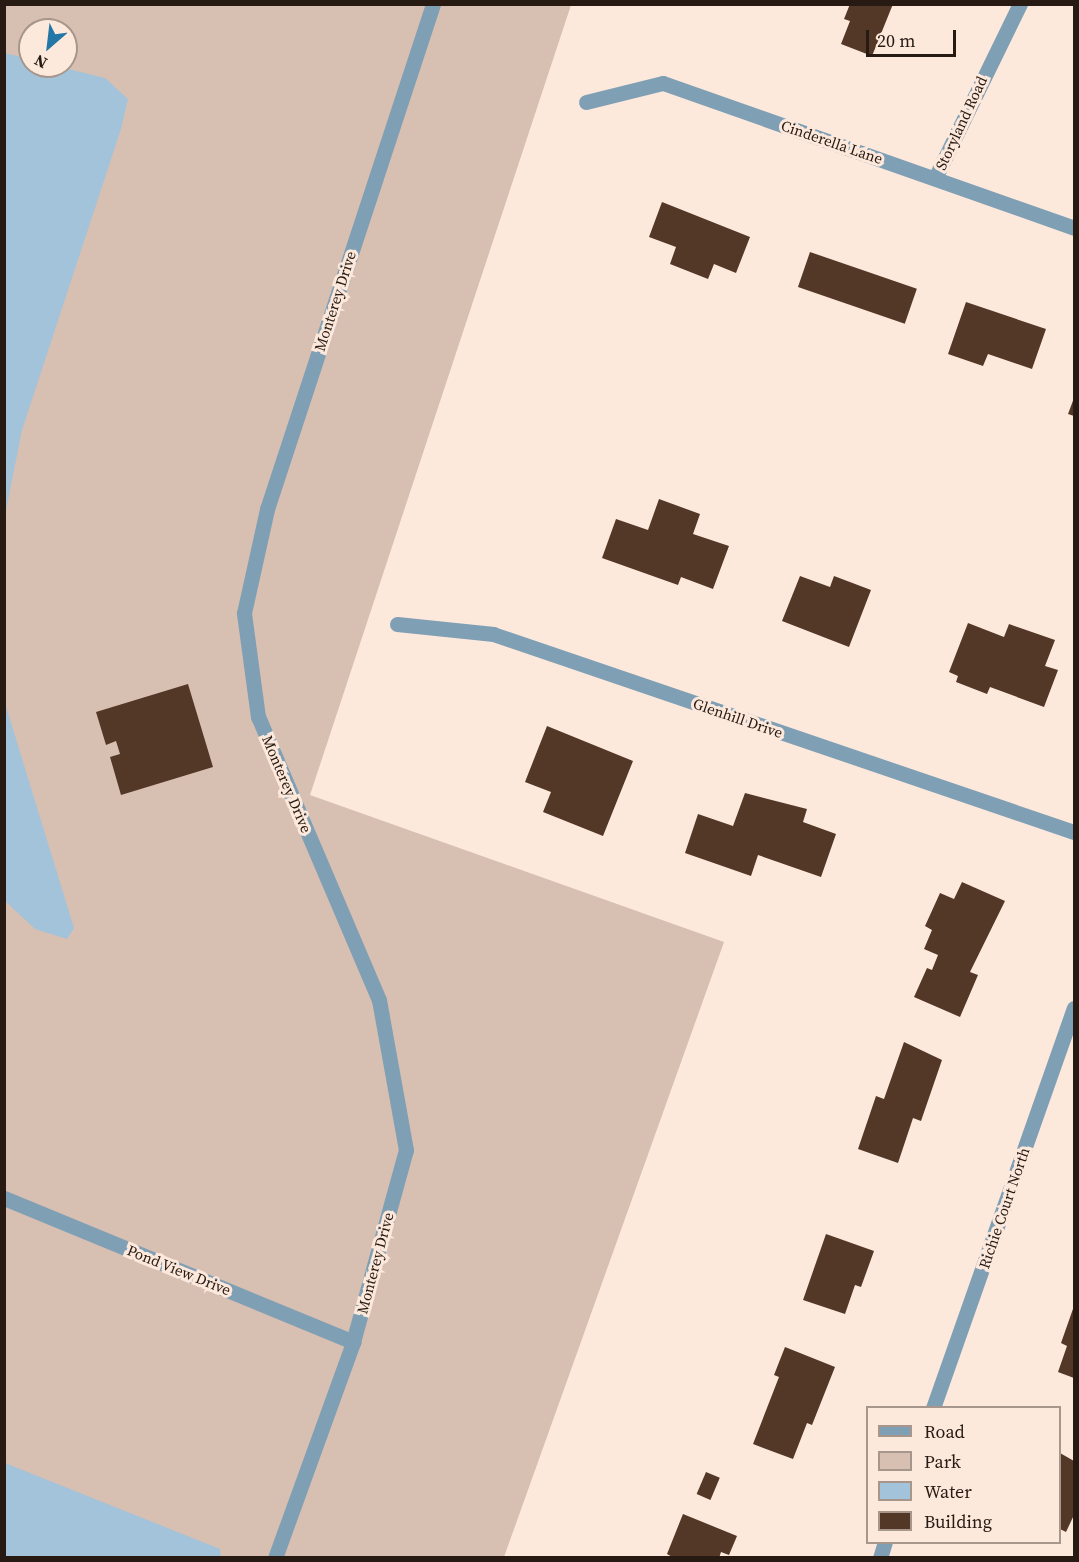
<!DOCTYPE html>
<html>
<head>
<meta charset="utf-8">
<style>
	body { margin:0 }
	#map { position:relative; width:1079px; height:1562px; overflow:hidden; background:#fde8dc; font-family:"Source Serif 4",serif }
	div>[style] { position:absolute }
	.green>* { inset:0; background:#d7bfb1 }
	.water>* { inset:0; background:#a2c3da }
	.building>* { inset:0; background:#533827; transform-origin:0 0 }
	.minor>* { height:15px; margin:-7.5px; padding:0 7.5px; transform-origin:7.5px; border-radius:7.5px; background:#7f9fb5 }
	span { translate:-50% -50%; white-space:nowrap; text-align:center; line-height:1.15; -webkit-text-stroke:6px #fde8dc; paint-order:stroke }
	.street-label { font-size:15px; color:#261a12 }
	.frame { position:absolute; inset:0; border:6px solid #261a12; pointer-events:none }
	.legend { position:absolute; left:866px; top:1406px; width:195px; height:138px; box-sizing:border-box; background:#fde8dc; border:2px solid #a7968b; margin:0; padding:8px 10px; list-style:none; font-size:18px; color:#261a12 }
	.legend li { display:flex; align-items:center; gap:12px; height:30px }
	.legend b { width:30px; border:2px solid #a7968b }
	.north { position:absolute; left:18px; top:18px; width:60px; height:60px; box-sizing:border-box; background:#fde8dc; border:2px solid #a7968b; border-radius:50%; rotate:208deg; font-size:16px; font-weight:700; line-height:24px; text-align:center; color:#261a12 }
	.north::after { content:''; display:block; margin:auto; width:21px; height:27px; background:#2277a7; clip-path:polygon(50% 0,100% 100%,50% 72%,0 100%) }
	.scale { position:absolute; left:866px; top:30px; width:90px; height:27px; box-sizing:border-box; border:3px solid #261a12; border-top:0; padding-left:8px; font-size:18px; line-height:21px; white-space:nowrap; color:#261a12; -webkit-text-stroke:4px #fde8dc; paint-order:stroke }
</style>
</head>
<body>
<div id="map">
	<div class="green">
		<i style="clip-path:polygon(evenodd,5px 5px,571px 5px,310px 795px,724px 942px,504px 1557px,5px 1558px,5px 5px,30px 30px,66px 30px,66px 66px,30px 66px,30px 30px)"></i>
	</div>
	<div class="water">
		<i style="clip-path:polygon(4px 53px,30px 59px,30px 66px,56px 66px,105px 78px,128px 99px,121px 129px,22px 430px,5px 515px)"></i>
		<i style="clip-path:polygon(4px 700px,74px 928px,67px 939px,35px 929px,5px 901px)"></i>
		<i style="clip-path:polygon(5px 1463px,220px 1549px,221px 1557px,5px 1557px)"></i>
	</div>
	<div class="building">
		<i style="clip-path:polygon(850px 4px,893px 4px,872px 56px,841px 44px,850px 21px,844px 19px)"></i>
		<i style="clip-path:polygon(662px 202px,750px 237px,736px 273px,714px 264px,708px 279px,670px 264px,676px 247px,649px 237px)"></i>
		<i style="left:810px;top:252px;width:113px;height:37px;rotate:19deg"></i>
		<i style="clip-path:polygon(966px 302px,1046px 329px,1032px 369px,988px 354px,983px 366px,948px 354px)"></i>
		<i style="clip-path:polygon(1074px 398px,1074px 416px,1068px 414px)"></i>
		<i style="clip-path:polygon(659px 499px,700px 514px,693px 534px,729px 546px,713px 589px,681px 577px,678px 585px,602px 558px,616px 519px,648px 530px)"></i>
		<i style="clip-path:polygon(800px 576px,830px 587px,834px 576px,871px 590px,849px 647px,782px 621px)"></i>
		<i style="clip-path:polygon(968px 623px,1004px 637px,1009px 624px,1055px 640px,1045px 666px,1058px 670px,1044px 707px,990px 687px,987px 694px,956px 682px,958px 676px,949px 672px)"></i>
		<i style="clip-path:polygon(188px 684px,213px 767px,121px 795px,110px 757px,120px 754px,116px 741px,106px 745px,96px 712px)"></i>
		<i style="clip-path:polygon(547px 726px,633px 761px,603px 836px,543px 812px,551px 792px,525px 782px)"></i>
		<i style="clip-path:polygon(745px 793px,807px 809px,803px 822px,836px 834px,821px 877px,758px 855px,751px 876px,685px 853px,698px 814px,733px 826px)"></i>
		<i style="clip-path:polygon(962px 882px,1005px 901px,970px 972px,978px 975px,960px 1017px,914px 997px,927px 968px,932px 970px,938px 955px,924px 949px,932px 930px,925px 926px,940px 893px,954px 899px)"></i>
		<i style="clip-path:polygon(904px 1042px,942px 1060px,921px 1121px,913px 1118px,898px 1163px,858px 1149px,876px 1096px,884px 1099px)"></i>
		<i style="clip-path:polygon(826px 1234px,874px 1251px,861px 1287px,855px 1285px,845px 1314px,803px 1300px)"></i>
		<i style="clip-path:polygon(1074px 1306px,1074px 1378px,1058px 1372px,1067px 1346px,1061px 1343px)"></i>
		<i style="clip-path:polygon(785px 1347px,835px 1367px,812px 1425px,807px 1423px,793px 1459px,753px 1444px,779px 1377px,774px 1375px)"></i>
		<i style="clip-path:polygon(1060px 1453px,1074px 1461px,1074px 1515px,1066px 1532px,1060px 1529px)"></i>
		<i style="left:706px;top:1472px;width:15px;height:24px;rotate:23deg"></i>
		<i style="clip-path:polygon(683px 1514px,737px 1536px,729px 1555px,721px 1552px,719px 1558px,674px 1558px,667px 1554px)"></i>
	</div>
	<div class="minor">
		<i style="left:586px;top:102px;width:79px;rotate:-13.9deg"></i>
		<i style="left:663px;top:83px;width:436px;rotate:19.4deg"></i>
		<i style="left:935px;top:178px;width:194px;rotate:-64deg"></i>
		<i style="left:397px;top:624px;width:97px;rotate:5.9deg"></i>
		<i style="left:493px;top:634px;width:614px;rotate:18.82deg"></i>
		<i style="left:4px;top:1198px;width:378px;rotate:22.4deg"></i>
		<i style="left:933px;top:1408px;width:424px;rotate:-70.6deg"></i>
		<i style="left:275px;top:1558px;width:230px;rotate:-70.1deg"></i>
		<i style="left:353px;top:1342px;width:199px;rotate:-74.6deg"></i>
		<i style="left:406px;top:1150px;width:152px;rotate:-100.2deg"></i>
		<i style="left:379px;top:1000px;width:308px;rotate:-113.1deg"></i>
		<i style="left:258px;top:717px;width:105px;rotate:-97.7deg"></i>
		<i style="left:244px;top:613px;width:107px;rotate:-77.5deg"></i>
		<i style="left:267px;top:509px;width:532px;rotate:-71.8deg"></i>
		<i style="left:880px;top:1558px;width:17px;rotate:-73deg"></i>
	</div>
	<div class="street-label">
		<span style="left:961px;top:123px;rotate:-65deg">Storyland Road</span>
		<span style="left:832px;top:142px;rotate:19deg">Cinderella Lane</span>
		<span style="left:335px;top:301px;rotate:-72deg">Monterey Drive</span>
		<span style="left:738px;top:718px;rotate:19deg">Glenhill Drive</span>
		<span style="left:287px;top:784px;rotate:67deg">Monterey Drive</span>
		<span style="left:1004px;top:1208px;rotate:-71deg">Richie Court North</span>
		<span style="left:375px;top:1263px;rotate:-75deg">Monterey Drive</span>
		<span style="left:179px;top:1270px;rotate:22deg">Pond View Drive</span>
	</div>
	<div class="frame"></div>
	<ul class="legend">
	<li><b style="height:8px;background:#7f9fb5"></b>Road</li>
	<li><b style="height:16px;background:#d7bfb1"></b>Park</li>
	<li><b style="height:16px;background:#a2c3da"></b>Water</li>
	<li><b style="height:16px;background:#533827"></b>Building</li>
	</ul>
	<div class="north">N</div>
	<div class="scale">20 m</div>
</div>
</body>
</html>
